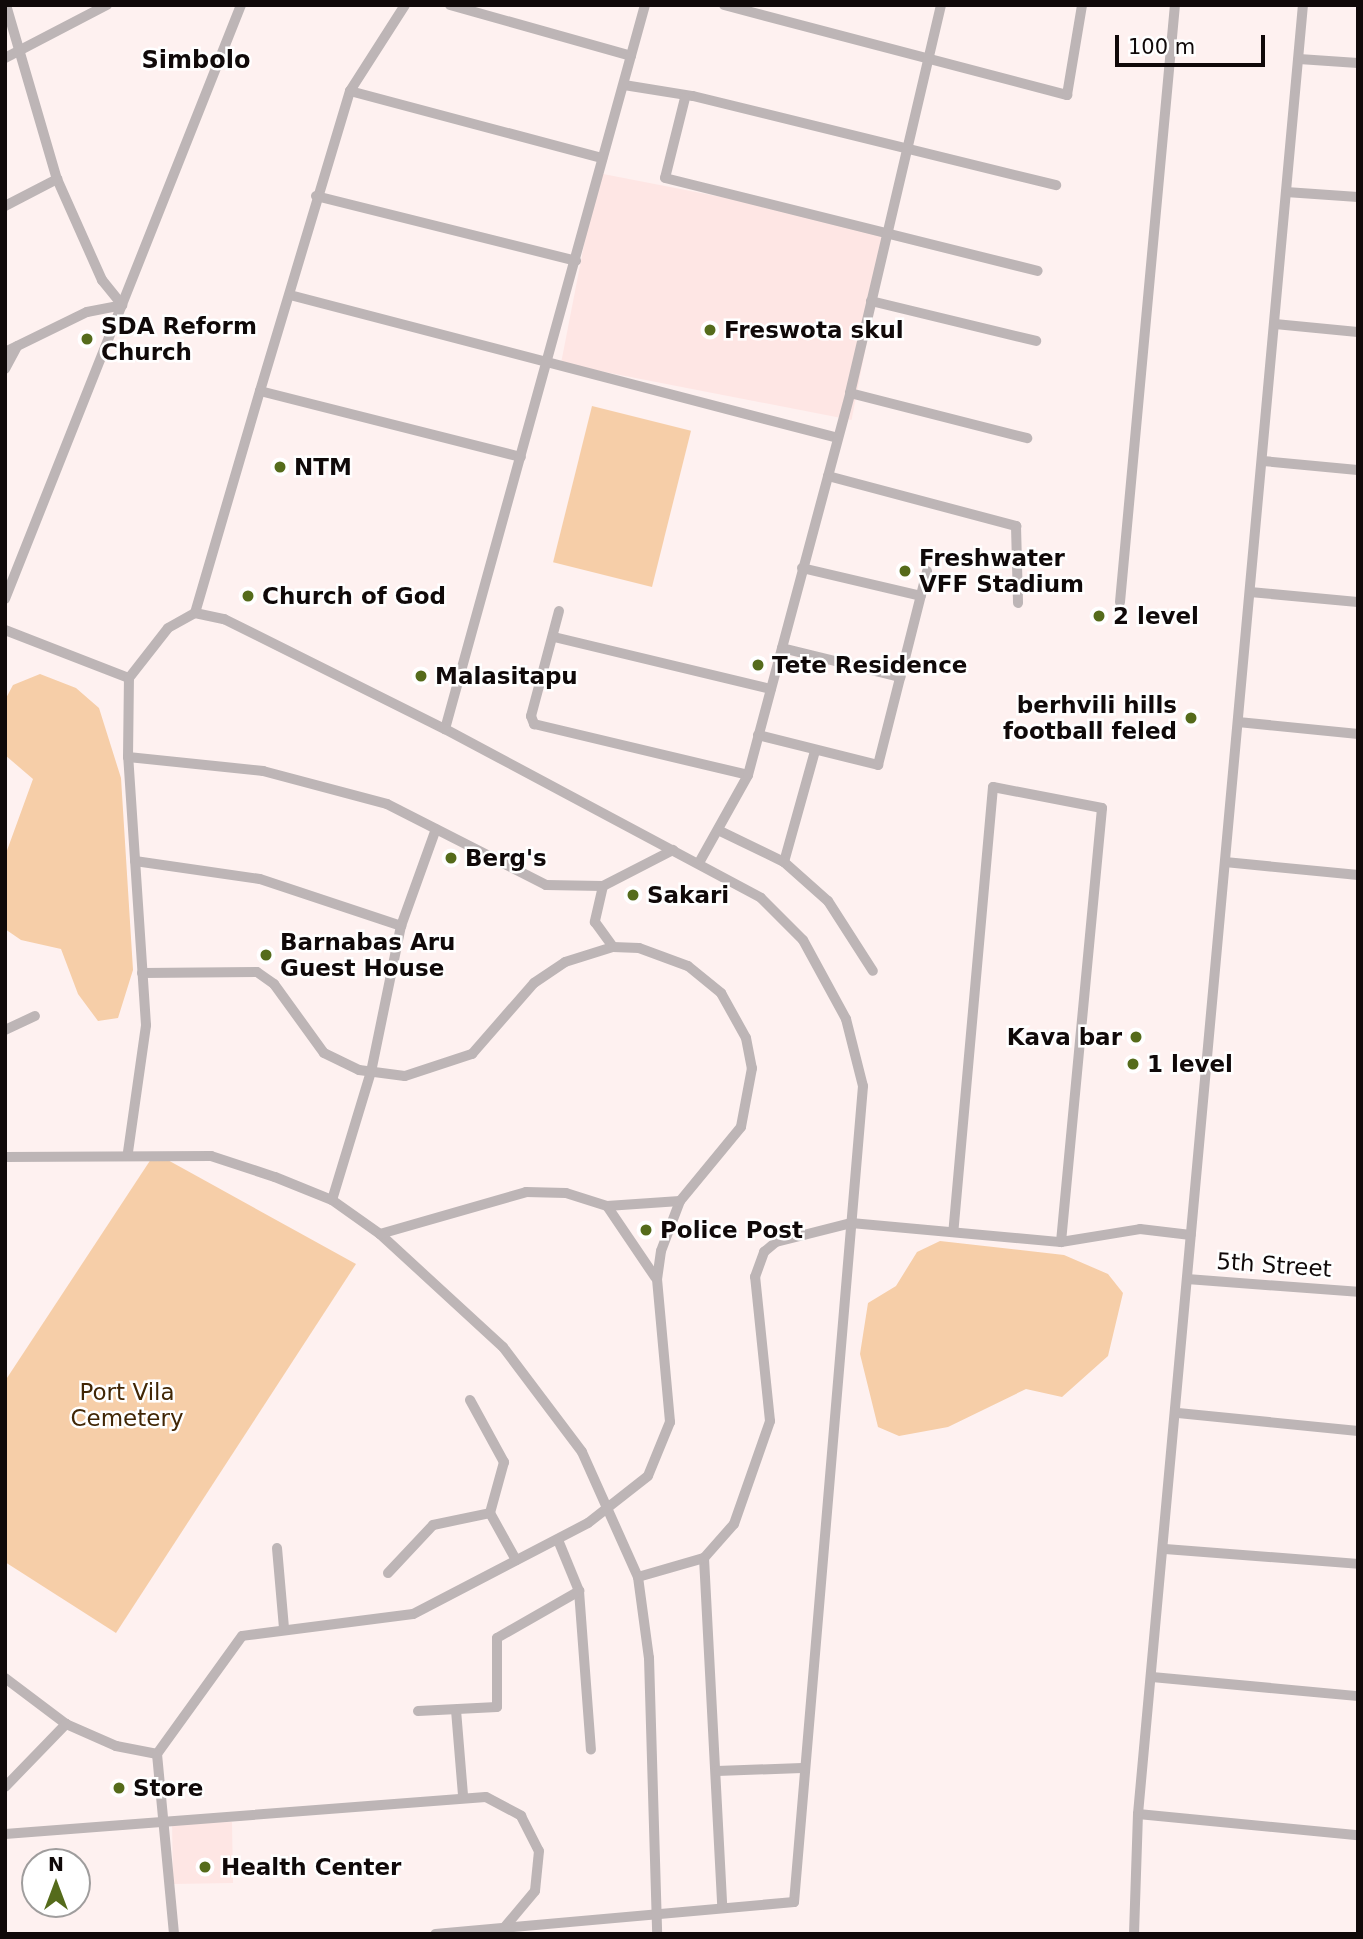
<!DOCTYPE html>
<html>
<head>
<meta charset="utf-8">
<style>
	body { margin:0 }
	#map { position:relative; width:1363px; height:1939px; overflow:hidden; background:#fef1f0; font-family:"DejaVu Sans",sans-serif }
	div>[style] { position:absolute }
	.built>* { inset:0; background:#fee6e4; transform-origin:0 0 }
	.green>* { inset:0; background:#f6cea8; transform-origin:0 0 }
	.minor>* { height:10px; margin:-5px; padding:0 5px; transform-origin:5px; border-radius:5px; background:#bdb5b6 }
	.dots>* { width:19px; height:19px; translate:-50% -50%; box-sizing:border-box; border:4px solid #fff; border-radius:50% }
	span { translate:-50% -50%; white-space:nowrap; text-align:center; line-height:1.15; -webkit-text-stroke:5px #fff; paint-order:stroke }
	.poi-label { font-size:23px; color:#100909; font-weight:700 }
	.left { translate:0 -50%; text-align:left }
	.right { translate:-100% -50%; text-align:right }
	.street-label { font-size:23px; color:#100909 }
	.park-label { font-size:23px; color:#412605 }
	.neighbourhood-label { font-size:24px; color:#100909; font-weight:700 }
	.frame { position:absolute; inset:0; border:7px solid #100909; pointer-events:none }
	.north { position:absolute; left:21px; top:1848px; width:70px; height:70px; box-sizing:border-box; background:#fff; border:2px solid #9f9d9d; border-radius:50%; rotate:0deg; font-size:19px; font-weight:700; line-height:28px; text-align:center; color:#100909 }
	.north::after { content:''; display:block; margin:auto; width:24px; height:32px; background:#556b1b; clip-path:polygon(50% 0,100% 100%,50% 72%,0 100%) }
	.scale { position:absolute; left:1115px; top:35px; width:150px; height:32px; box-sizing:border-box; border:4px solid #100909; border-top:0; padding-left:9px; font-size:21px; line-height:24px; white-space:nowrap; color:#100909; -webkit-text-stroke:5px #fff; paint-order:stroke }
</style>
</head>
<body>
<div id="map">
	<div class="built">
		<i style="left:598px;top:173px;width:296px;height:194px;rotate:11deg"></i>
		<i style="left:232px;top:1822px;width:61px;height:60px;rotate:89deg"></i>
	</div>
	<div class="green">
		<i style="left:592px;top:406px;width:102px;height:161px;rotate:14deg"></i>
		<i style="clip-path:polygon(40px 674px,76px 688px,99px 708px,121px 778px,133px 970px,118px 1018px,98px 1021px,78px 994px,61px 949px,21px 940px,5px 929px,5px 856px,33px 779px,5px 755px,5px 700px,13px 685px)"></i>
		<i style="clip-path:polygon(155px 1153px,356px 1264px,116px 1633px,5px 1562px,5px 1381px)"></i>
		<i style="clip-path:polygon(940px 1241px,1064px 1255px,1108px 1274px,1123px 1293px,1108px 1356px,1062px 1397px,1026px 1389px,948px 1427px,899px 1436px,878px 1427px,860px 1354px,868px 1303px,896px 1286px,917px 1252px)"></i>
	</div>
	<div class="minor">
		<i style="left:6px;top:5px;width:181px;rotate:73.7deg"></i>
		<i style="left:57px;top:179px;width:111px;rotate:66deg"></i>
		<i style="left:102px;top:280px;width:32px;rotate:51deg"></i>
		<i style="left:405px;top:5px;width:102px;rotate:122.6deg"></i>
		<i style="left:350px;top:91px;width:313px;rotate:106.7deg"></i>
		<i style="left:260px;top:391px;width:269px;rotate:14.2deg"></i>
		<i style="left:450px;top:5px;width:188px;rotate:15.7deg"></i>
		<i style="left:724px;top:5px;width:355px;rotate:14.7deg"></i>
		<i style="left:1067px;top:95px;width:91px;rotate:-80.5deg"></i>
		<i style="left:5px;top:58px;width:115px;rotate:-27.5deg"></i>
		<i style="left:1299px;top:59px;width:59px;rotate:3.9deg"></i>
		<i style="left:624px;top:85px;width:70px;rotate:9.1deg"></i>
		<i style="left:693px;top:96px;width:374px;rotate:13.8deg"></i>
		<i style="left:350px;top:91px;width:261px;rotate:14.9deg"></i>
		<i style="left:685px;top:98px;width:82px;rotate:104deg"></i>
		<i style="left:665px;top:178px;width:384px;rotate:14deg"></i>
		<i style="left:1286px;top:192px;width:72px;rotate:4deg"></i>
		<i style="left:316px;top:196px;width:268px;rotate:14deg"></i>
		<i style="left:5px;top:206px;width:59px;rotate:-27.4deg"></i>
		<i style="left:290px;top:295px;width:566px;rotate:14.63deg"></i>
		<i style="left:871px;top:301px;width:170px;rotate:13.6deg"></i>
		<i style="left:1275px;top:324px;width:83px;rotate:5.5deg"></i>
		<i style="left:5px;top:352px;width:91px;rotate:-26deg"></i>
		<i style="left:87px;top:312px;width:36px;rotate:-11deg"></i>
		<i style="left:5px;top:369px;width:26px;rotate:-62deg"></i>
		<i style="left:850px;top:393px;width:183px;rotate:14.3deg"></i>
		<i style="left:1263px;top:461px;width:95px;rotate:5.4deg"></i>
		<i style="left:828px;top:476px;width:195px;rotate:14.9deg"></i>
		<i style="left:1016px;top:526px;width:77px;rotate:88.5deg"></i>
		<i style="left:802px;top:568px;width:122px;rotate:13.2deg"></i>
		<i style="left:1250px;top:592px;width:108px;rotate:5.3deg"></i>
		<i style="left:5px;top:599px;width:639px;rotate:-68.33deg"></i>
		<i style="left:1120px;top:602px;width:600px;rotate:-84.74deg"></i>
		<i style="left:559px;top:611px;width:109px;rotate:104.9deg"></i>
		<i style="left:531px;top:716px;width:9px;rotate:69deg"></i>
		<i style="left:534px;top:724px;width:220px;rotate:13.4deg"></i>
		<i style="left:195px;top:613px;width:231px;rotate:-73.7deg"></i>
		<i style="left:5px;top:630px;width:133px;rotate:21.2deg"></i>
		<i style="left:554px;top:637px;width:223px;rotate:13.5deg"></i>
		<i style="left:782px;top:648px;width:122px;rotate:13.8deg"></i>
		<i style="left:1238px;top:722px;width:121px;rotate:5.7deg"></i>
		<i style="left:445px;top:729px;width:751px;rotate:-74.56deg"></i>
		<i style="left:758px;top:735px;width:124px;rotate:14deg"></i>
		<i style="left:878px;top:765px;width:200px;rotate:-75.8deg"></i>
		<i style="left:128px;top:757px;width:136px;rotate:5.9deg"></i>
		<i style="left:263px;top:771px;width:128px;rotate:14.9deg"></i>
		<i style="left:387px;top:804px;width:178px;rotate:27deg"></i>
		<i style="left:546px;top:885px;width:57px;rotate:1deg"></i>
		<i style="left:603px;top:886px;width:79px;rotate:-27.2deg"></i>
		<i style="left:720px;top:831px;width:71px;rotate:25.8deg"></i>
		<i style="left:784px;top:862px;width:115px;rotate:-74.4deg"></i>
		<i style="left:135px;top:861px;width:126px;rotate:8.2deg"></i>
		<i style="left:260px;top:879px;width:149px;rotate:18.4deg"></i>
		<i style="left:401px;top:926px;width:103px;rotate:-70.2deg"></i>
		<i style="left:700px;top:861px;width:98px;rotate:-60.8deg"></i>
		<i style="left:748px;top:775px;width:395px;rotate:-75deg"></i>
		<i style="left:850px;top:393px;width:399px;rotate:-76.8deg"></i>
		<i style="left:784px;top:862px;width:59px;rotate:41.6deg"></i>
		<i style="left:828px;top:901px;width:83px;rotate:57.3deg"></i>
		<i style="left:1225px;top:862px;width:134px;rotate:5.6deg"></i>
		<i style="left:603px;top:886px;width:37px;rotate:103deg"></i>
		<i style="left:595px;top:922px;width:31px;rotate:54deg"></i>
		<i style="left:142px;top:973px;width:115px;rotate:-0.5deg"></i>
		<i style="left:257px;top:972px;width:21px;rotate:35deg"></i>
		<i style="left:274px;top:984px;width:85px;rotate:54.1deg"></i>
		<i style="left:324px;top:1053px;width:39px;rotate:26deg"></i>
		<i style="left:359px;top:1070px;width:46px;rotate:7.4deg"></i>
		<i style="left:405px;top:1076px;width:71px;rotate:-18.2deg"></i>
		<i style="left:472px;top:1054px;width:94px;rotate:-48.9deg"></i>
		<i style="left:534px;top:983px;width:37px;rotate:-34deg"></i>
		<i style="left:565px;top:962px;width:50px;rotate:-17.4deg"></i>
		<i style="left:613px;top:947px;width:26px;rotate:2deg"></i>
		<i style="left:639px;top:948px;width:52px;rotate:20.2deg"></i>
		<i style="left:688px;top:966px;width:43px;rotate:39.3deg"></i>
		<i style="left:721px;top:993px;width:51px;rotate:60.9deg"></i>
		<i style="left:746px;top:1038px;width:31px;rotate:79deg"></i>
		<i style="left:752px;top:1068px;width:60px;rotate:100.6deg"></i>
		<i style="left:741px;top:1127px;width:96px;rotate:129.5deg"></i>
		<i style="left:680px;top:1201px;width:53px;rotate:110.8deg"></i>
		<i style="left:661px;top:1251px;width:28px;rotate:98deg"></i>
		<i style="left:657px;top:1279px;width:144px;rotate:84.8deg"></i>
		<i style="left:670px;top:1422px;width:58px;rotate:112.2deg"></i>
		<i style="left:648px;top:1476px;width:76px;rotate:141.9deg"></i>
		<i style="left:588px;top:1523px;width:197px;rotate:152.5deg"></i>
		<i style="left:413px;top:1614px;width:172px;rotate:172.7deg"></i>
		<i style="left:242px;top:1636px;width:145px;rotate:125.8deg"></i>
		<i style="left:5px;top:1030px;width:33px;rotate:-25deg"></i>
		<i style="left:128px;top:1152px;width:128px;rotate:-81.9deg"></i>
		<i style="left:146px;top:1025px;width:269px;rotate:-93.8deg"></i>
		<i style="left:128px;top:757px;width:79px;rotate:-89.3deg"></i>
		<i style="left:129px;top:678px;width:63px;rotate:-52deg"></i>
		<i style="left:168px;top:628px;width:31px;rotate:-29deg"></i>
		<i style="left:195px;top:613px;width:30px;rotate:12deg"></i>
		<i style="left:224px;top:619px;width:247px;rotate:26.5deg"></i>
		<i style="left:445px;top:729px;width:358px;rotate:28.1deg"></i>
		<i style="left:761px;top:898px;width:59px;rotate:45deg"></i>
		<i style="left:803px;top:940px;width:90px;rotate:61.4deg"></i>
		<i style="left:846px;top:1019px;width:69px;rotate:75.8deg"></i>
		<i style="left:863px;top:1086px;width:819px;rotate:94.83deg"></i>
		<i style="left:794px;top:1902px;width:360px;rotate:174.9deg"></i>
		<i style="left:5px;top:1157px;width:206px;rotate:-0.3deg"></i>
		<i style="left:211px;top:1156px;width:67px;rotate:18.2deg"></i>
		<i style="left:275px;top:1177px;width:61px;rotate:22deg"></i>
		<i style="left:332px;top:1200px;width:59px;rotate:35.3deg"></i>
		<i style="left:380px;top:1234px;width:167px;rotate:42.6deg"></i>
		<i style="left:503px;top:1347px;width:131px;rotate:53deg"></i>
		<i style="left:582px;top:1452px;width:137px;rotate:65.9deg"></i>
		<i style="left:638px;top:1577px;width:82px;rotate:82.3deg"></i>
		<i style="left:649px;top:1658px;width:276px;rotate:88.3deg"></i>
		<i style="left:332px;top:1200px;width:134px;rotate:-73.1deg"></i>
		<i style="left:371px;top:1072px;width:149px;rotate:-78.4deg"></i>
		<i style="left:607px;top:1206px;width:86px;rotate:55.9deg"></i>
		<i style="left:380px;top:1234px;width:152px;rotate:-16deg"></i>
		<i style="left:526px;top:1192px;width:40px;rotate:1.4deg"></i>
		<i style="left:566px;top:1193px;width:43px;rotate:17.6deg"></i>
		<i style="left:607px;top:1206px;width:73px;rotate:-3.9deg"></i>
		<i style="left:1061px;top:1242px;width:80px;rotate:-9.3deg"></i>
		<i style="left:1140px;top:1229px;width:51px;rotate:6.7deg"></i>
		<i style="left:1187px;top:1279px;width:171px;rotate:4.3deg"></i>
		<i style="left:470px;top:1400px;width:71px;rotate:61.3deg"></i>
		<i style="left:504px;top:1462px;width:53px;rotate:105.4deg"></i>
		<i style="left:490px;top:1513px;width:54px;rotate:61deg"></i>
		<i style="left:1178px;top:1413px;width:181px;rotate:5.7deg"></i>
		<i style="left:558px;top:1540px;width:55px;rotate:67.6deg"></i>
		<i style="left:579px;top:1591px;width:159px;rotate:85.7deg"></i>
		<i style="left:277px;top:1548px;width:80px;rotate:85deg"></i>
		<i style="left:1165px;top:1549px;width:194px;rotate:4.4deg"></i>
		<i style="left:704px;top:1558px;width:349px;rotate:87deg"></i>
		<i style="left:388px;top:1573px;width:66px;rotate:-46.8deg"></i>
		<i style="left:433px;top:1525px;width:58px;rotate:-11.9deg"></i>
		<i style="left:638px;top:1577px;width:69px;rotate:-16.1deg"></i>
		<i style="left:704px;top:1558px;width:45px;rotate:-48.6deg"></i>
		<i style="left:734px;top:1524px;width:109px;rotate:-70.7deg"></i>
		<i style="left:770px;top:1421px;width:145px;rotate:-95.9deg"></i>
		<i style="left:755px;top:1277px;width:27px;rotate:-70deg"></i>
		<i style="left:764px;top:1252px;width:16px;rotate:-40deg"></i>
		<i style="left:776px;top:1242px;width:77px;rotate:-14.2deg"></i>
		<i style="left:851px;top:1223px;width:211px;rotate:5.2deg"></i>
		<i style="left:1061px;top:1242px;width:436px;rotate:-84.6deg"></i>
		<i style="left:1102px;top:808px;width:111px;rotate:-169.1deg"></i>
		<i style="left:993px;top:787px;width:446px;rotate:95.1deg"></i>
		<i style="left:1152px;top:1677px;width:207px;rotate:5.3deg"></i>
		<i style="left:5px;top:1678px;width:76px;rotate:37deg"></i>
		<i style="left:456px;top:1710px;width:86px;rotate:85.3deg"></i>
		<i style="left:418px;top:1711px;width:79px;rotate:-2.9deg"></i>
		<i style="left:497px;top:1707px;width:69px;rotate:-90deg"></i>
		<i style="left:497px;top:1638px;width:95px;rotate:-29.8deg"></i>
		<i style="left:717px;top:1771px;width:85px;rotate:-2deg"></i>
		<i style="left:5px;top:1787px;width:88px;rotate:-45.9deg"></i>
		<i style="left:66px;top:1724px;width:55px;rotate:23.7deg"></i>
		<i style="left:116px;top:1746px;width:42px;rotate:11deg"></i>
		<i style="left:157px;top:1754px;width:181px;rotate:84.6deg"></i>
		<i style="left:1138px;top:1814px;width:221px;rotate:5.5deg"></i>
		<i style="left:5px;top:1834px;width:482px;rotate:-4.4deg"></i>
		<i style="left:486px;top:1797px;width:40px;rotate:28deg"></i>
		<i style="left:521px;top:1816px;width:39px;rotate:63deg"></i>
		<i style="left:539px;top:1851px;width:40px;rotate:95.7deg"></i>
		<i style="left:535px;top:1891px;width:48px;rotate:130deg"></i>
		<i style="left:1134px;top:1934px;width:120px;rotate:-88.1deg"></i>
		<i style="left:1138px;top:1814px;width:1817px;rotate:-84.79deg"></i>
	</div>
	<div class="dots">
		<i style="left:710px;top:330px;background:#556b1b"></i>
		<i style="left:87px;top:339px;background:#556b1b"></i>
		<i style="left:280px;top:467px;background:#556b1b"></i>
		<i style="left:905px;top:571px;background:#556b1b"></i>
		<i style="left:248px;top:596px;background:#556b1b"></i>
		<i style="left:1099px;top:616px;background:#556b1b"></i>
		<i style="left:758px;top:665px;background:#556b1b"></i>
		<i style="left:421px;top:676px;background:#556b1b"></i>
		<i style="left:1191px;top:718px;background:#556b1b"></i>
		<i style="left:451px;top:858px;background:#556b1b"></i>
		<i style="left:633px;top:895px;background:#556b1b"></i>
		<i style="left:266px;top:955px;background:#556b1b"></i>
		<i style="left:1136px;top:1037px;background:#556b1b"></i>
		<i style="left:1133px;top:1064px;background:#556b1b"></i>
		<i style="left:646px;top:1230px;background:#556b1b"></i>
		<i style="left:119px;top:1788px;background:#556b1b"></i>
		<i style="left:205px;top:1867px;background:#556b1b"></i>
	</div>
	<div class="poi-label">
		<span class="left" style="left:101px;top:339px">SDA Reform<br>Church</span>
		<span class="left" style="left:724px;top:330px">Freswota skul</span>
		<span class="left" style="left:294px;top:467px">NTM</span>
		<span class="left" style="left:919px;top:571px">Freshwater<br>VFF Stadium</span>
		<span class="left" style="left:262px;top:596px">Church of God</span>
		<span class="left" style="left:1113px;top:616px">2 level</span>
		<span class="left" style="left:772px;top:665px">Tete Residence</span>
		<span class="left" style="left:435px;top:676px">Malasitapu</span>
		<span class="right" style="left:1177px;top:718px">berhvili hills<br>football feled</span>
		<span class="left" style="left:465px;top:858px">Berg's</span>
		<span class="left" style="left:647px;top:895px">Sakari</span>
		<span class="left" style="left:280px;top:955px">Barnabas Aru<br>Guest House</span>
		<span class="right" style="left:1122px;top:1037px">Kava bar</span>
		<span class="left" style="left:1147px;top:1064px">1 level</span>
		<span class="left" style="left:660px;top:1230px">Police Post</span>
		<span class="left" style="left:133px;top:1788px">Store</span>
		<span class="left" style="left:221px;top:1867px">Health Center</span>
	</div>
	<div class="street-label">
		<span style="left:1274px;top:1265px;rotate:4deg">5th Street</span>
	</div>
	<div class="park-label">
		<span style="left:127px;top:1405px">Port Vila<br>Cemetery</span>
	</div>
	<div class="neighbourhood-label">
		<span style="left:196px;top:61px">Simbolo</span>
	</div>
	<div class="frame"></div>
	<div class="north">N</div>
	<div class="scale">100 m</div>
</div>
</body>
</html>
